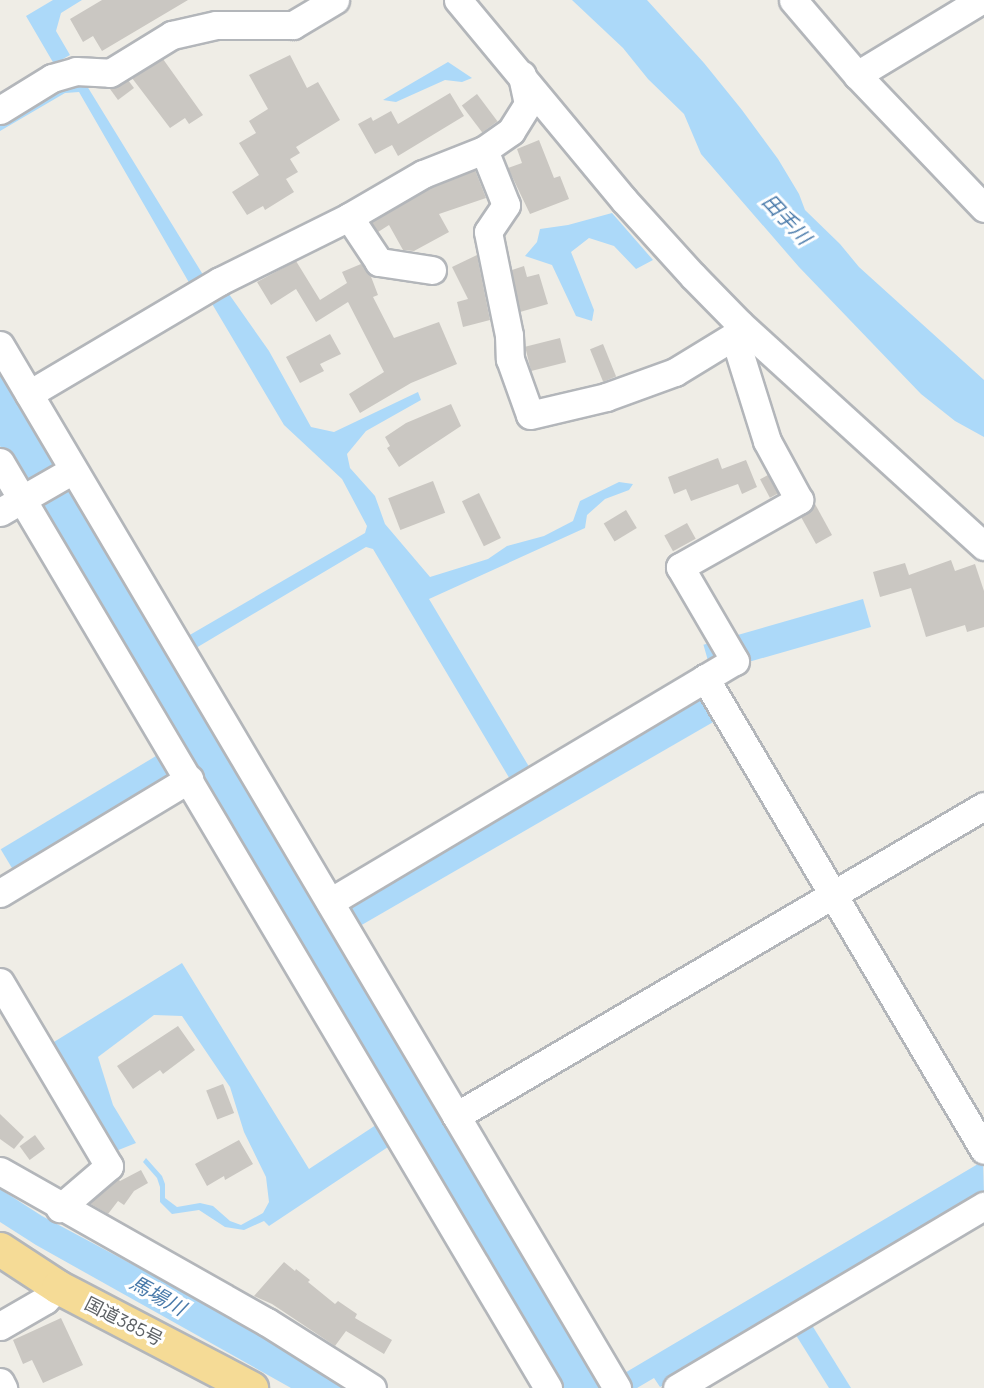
<!DOCTYPE html>
<html>
<head>
<meta charset="utf-8">
<style>
	body { margin:0 }
	#map { position:relative; width:984px; height:1388px; overflow:hidden; background:#efede6; font-family:Manrope,"Noto Sans JP",sans-serif }
	div>[style] { position:absolute }
	.water>* { inset:0; background:#acd9f9; transform-origin:0 0 }
	.building>* { inset:0; background:#cac7c2; transform-origin:0 0 }
	.roads { filter:drop-shadow(2px 0 #b3b6ba) drop-shadow(-2px 0 #b3b6ba) drop-shadow(0 2px #b3b6ba) drop-shadow(0 -2px #b3b6ba) }
	.minor>* { height:27px; margin:-13.5px; padding:0 13.5px; transform-origin:13.5px; border-radius:13.5px; background:#fff }
	.highway>* { height:33px; margin:-16.5px; padding:0 16.5px; transform-origin:16.5px; border-radius:16.5px; background:#f5db96 }
	span { translate:-50% -50%; white-space:nowrap; text-align:center; line-height:1.15; -webkit-text-stroke:6px #fff; paint-order:stroke }
	.street-label { font-size:18px; color:#5d6165 }
	.water-label { font-size:20px; color:#497aaa; font-style:italic }
</style>
</head>
<body>
<div id="map">
	<div class="water">
		<i style="clip-path:polygon(53px 0,82px 0,61px 13px,56px 31px,70px 55px,54px 64px,26px 16px)"></i>
		<i style="clip-path:polygon(572px 0,647px 0,704px 63px,742px 110px,778px 159px,799px 194px,805px 210px,840px 244px,859px 267px,984px 380px,984px 437px,955px 421px,921px 394px,799px 267px,701px 154px,684px 114px,648px 79px,623px 48px)"></i>
		<i style="clip-path:polygon(448px 62px,472px 78px,462px 82px,445px 80px,396px 102px,383px 100px)"></i>
		<i style="clip-path:polygon(80px 83px,87px 86px,205px 278px,191px 286px,79px 92px,65px 93px,0 131px,0 123px,63px 86px)"></i>
		<i style="clip-path:polygon(612px 213px,653px 260px,636px 269px,614px 246px,589px 238px,571px 252px,594px 310px,592px 321px,576px 316px,552px 265px,525px 256px,537px 242px,540px 229px,568px 225px)"></i>
		<i style="clip-path:polygon(224px 287px,269px 351px,311px 427px,334px 432px,418px 392px,421px 400px,366px 431px,347px 454px,350px 468px,375px 496px,385px 524px,430px 577px,488px 559px,507px 546px,544px 536px,573px 521px,580px 501px,619px 482px,633px 484px,629px 490px,605px 499px,587px 515px,585px 528px,429px 599px,531px 770px,511px 781px,373px 549px,366px 547px,196px 648px,188px 636px,365px 533px,367px 526px,342px 479px,284px 425px,208px 297px)"></i>
		<i style="clip-path:polygon(0 362px,72px 484px,607px 1388px,558px 1388px,23px 485px,0 446px)"></i>
		<i style="left:863px;top:599px;width:29px;height:166px;rotate:74deg"></i>
		<i style="left:700px;top:695px;width:30px;height:415px;rotate:60deg"></i>
		<i style="left:161px;top:753px;width:23px;height:187px;rotate:59deg"></i>
		<i style="clip-path:polygon(182px 963px,309px 1169px,379px 1123px,391px 1145px,269px 1226px,264px 1221px,244px 1230px,225px 1227px,199px 1210px,172px 1214px,160px 1202px,160px 1187px,157px 1178px,143px 1162px,146px 1158px,162px 1176px,165px 1184px,165px 1198px,177px 1207px,200px 1203px,213px 1206px,230px 1221px,241px 1225px,263px 1213px,269px 1202px,266px 1177px,244px 1132px,230px 1087px,182px 1016px,154px 1015px,98px 1057px,113px 1105px,136px 1143px,111px 1153px,49px 1045px)"></i>
		<i style="clip-path:polygon(983px 1161px,984px 1196px,660px 1387px,654px 1378px,637px 1388px,631px 1388px,623px 1374px)"></i>
		<i style="clip-path:polygon(0 1189px,42px 1216px,257px 1331px,345px 1388px,291px 1388px,36px 1245px,0 1222px)"></i>
		<i style="clip-path:polygon(810px 1322px,851px 1388px,829px 1388px,794px 1332px)"></i>
	</div>
	<div class="building">
		<i style="clip-path:polygon(102px 0,188px 0,102px 51px,93px 36px,83px 42px,70px 19px)"></i>
		<i style="clip-path:polygon(290px 55px,307px 88px,318px 82px,340px 120px,296px 147px,300px 153px,290px 159px,298px 172px,286px 179px,294px 192px,265px 210px,263px 206px,247px 215px,232px 192px,259px 175px,239px 143px,256px 133px,249px 121px,268px 109px,249px 75px)"></i>
		<i style="clip-path:polygon(163px 59px,203px 115px,189px 124px,185px 118px,170px 128px,132px 78px)"></i>
		<i style="clip-path:polygon(128px 80px,134px 88px,118px 100px,110px 89px)"></i>
		<i style="clip-path:polygon(450px 93px,464px 116px,398px 156px,392px 145px,375px 154px,358px 124px,371px 117px,373px 121px,391px 111px,398px 124px)"></i>
		<i style="left:477px;top:94px;width:34px;height:19px;rotate:53deg"></i>
		<i style="clip-path:polygon(539px 140px,554px 178px,560px 176px,569px 199px,530px 214px,508px 168px,522px 163px,517px 149px)"></i>
		<i style="clip-path:polygon(475px 170px,486px 198px,439px 214px,449px 232px,414px 251px,403px 250px,389px 225px,378px 232px,371px 222px,430px 188px)"></i>
		<i style="clip-path:polygon(477px 255px,490px 320px,463px 327px,457px 302px,468px 299px,452px 267px)"></i>
		<i style="clip-path:polygon(296px 261px,320px 300px,347px 283px,342px 272px,361px 264px,370px 274px,378px 295px,373px 297px,394px 338px,439px 322px,457px 364px,411px 383px,360px 413px,349px 394px,384px 372px,348px 302px,316px 322px,296px 289px,271px 305px,257px 282px)"></i>
		<i style="clip-path:polygon(524px 266px,527px 277px,539px 274px,548px 304px,520px 312px,512px 270px)"></i>
		<i style="clip-path:polygon(330px 334px,341px 354px,320px 364px,324px 371px,300px 383px,286px 357px)"></i>
		<i style="left:560px;top:338px;width:25px;height:36px;rotate:76deg"></i>
		<i style="left:603px;top:344px;width:35px;height:14px;rotate:68deg"></i>
		<i style="clip-path:polygon(451px 404px,461px 426px,399px 467px,387px 448px,390px 446px,385px 437px,406px 423px)"></i>
		<i style="clip-path:polygon(718px 458px,722px 469px,746px 460px,757px 487px,742px 494px,738px 484px,691px 501px,686px 489px,674px 494px,668px 477px)"></i>
		<i style="left:768px;top:475px;width:21px;height:9px;rotate:62deg"></i>
		<i style="left:433px;top:481px;width:34px;height:48px;rotate:69deg"></i>
		<i style="left:479px;top:493px;width:50px;height:19px;rotate:64deg"></i>
		<i style="clip-path:polygon(815px 504px,832px 535px,816px 544px,801px 517px)"></i>
		<i style="left:626px;top:510px;width:21px;height:26px;rotate:59deg"></i>
		<i style="left:687px;top:523px;width:18px;height:26px;rotate:61deg"></i>
		<i style="clip-path:polygon(951px 560px,955px 571px,975px 564px,984px 591px,984px 627px,967px 632px,965px 625px,926px 637px,911px 588px,880px 597px,873px 572px,905px 563px,909px 575px)"></i>
		<i style="clip-path:polygon(178px 1026px,195px 1050px,163px 1074px,160px 1070px,133px 1089px,117px 1066px)"></i>
		<i style="left:223px;top:1084px;width:31px;height:18px;rotate:69deg"></i>
		<i style="clip-path:polygon(0 1114px,24px 1137px,14px 1149px,0 1139px)"></i>
		<i style="left:35px;top:1135px;width:17px;height:19px;rotate:54deg"></i>
		<i style="clip-path:polygon(239px 1140px,253px 1164px,225px 1180px,224px 1176px,207px 1186px,195px 1164px)"></i>
		<i style="clip-path:polygon(141px 1170px,148px 1183px,134px 1191px,124px 1205px,118px 1201px,108px 1214px,89px 1203px,118px 1179px,120px 1181px)"></i>
		<i style="clip-path:polygon(284px 1262px,295px 1271px,296px 1269px,310px 1280px,308px 1282px,335px 1304px,338px 1301px,357px 1314px,355px 1318px,392px 1340px,384px 1354px,346px 1331px,335px 1346px,272px 1304px,254px 1296px)"></i>
		<i style="clip-path:polygon(61px 1318px,83px 1365px,43px 1383px,32px 1360px,23px 1364px,13px 1340px)"></i>
	</div>
	<div class="roads">
		<div class="minor">
			<i style="left:458px;top:0;width:260px;rotate:50.3deg"></i>
			<i style="left:624px;top:200px;width:103px;rotate:47.8deg"></i>
			<i style="left:693px;top:276px;width:67px;rotate:45.6deg"></i>
			<i style="left:740px;top:324px;width:330px;rotate:42.3deg"></i>
			<i style="left:793px;top:0;width:99px;rotate:49.5deg"></i>
			<i style="left:857px;top:75px;width:184px;rotate:46.3deg"></i>
			<i style="left:857px;top:75px;width:145px;rotate:-31.2deg"></i>
			<i style="left:0;top:110px;width:61px;rotate:-31.6deg"></i>
			<i style="left:52px;top:78px;width:25px;rotate:-16deg"></i>
			<i style="left:76px;top:71px;width:34px;rotate:3deg"></i>
			<i style="left:110px;top:73px;width:73px;rotate:-31.5deg"></i>
			<i style="left:172px;top:35px;width:45px;rotate:-12.8deg"></i>
			<i style="left:216px;top:25px;width:77px"></i>
			<i style="left:293px;top:25px;width:49px;rotate:-30.8deg"></i>
			<i style="left:484px;top:150px;width:59px;rotate:68.2deg"></i>
			<i style="left:506px;top:205px;width:32px;rotate:124deg"></i>
			<i style="left:488px;top:232px;width:105px;rotate:78.5deg"></i>
			<i style="left:509px;top:335px;width:24px;rotate:88deg"></i>
			<i style="left:510px;top:359px;width:59px;rotate:70.3deg"></i>
			<i style="left:530px;top:415px;width:78px;rotate:-13.3deg"></i>
			<i style="left:606px;top:397px;width:73px;rotate:-19.9deg"></i>
			<i style="left:675px;top:372px;width:69px;rotate:-31.4deg"></i>
			<i style="left:734px;top:336px;width:13px;rotate:-63deg"></i>
			<i style="left:432px;top:270px;width:54px;rotate:-171.4deg"></i>
			<i style="left:379px;top:262px;width:54px;rotate:-123.7deg"></i>
			<i style="left:349px;top:217px;width:86px;rotate:-30.2deg"></i>
			<i style="left:423px;top:174px;width:66px;rotate:-21.5deg"></i>
			<i style="left:484px;top:150px;width:33px;rotate:-35deg"></i>
			<i style="left:511px;top:131px;width:32px;rotate:-58deg"></i>
			<i style="left:528px;top:104px;width:30px;rotate:-102deg"></i>
			<i style="left:0;top:345px;width:1212px;rotate:59.39deg"></i>
			<i style="left:29px;top:394px;width:222px;rotate:-30.6deg"></i>
			<i style="left:220px;top:281px;width:144px;rotate:-26.4deg"></i>
			<i style="left:0;top:462px;width:1076px;rotate:59.38deg"></i>
			<i style="left:0;top:512px;width:84px;rotate:-29.9deg"></i>
			<i style="left:705px;top:678px;width:548px;rotate:59.41deg"></i>
			<i style="left:0;top:893px;width:221px;rotate:-31.1deg"></i>
			<i style="left:330px;top:902px;width:471px;rotate:-30.8deg"></i>
			<i style="left:735px;top:661px;width:109px;rotate:-120.3deg"></i>
			<i style="left:680px;top:567px;width:137px;rotate:-29.4deg"></i>
			<i style="left:799px;top:500px;width:67px;rotate:-118.5deg"></i>
			<i style="left:767px;top:441px;width:110px;rotate:-107.4deg"></i>
			<i style="left:0;top:982px;width:214px;rotate:59.4deg"></i>
			<i style="left:109px;top:1166px;width:65px;rotate:139.4deg"></i>
			<i style="left:456px;top:1116px;width:612px;rotate:-30.42deg"></i>
			<i style="left:0;top:1171px;width:307px;rotate:29.5deg"></i>
			<i style="left:267px;top:1322px;width:124px;rotate:32.2deg"></i>
			<i style="left:0;top:1326px;width:52px;rotate:-30deg"></i>
			<i style="left:45px;top:1300px;width:18px;rotate:-45deg"></i>
			<i style="left:0;top:1382px;width:7px;rotate:63deg"></i>
			<i style="left:677px;top:1388px;width:357px;rotate:-30.7deg"></i>
		</div>
		<div class="highway">
			<i style="left:0;top:1249px;width:69px;rotate:33.2deg"></i>
			<i style="left:58px;top:1287px;width:218px;rotate:27.6deg"></i>
		</div>
	</div>
	<div class="street-label">
		<span style="left:124px;top:1321px;rotate:27deg">国道385号</span>
	</div>
	<div class="water-label">
		<span style="left:787px;top:219px;rotate:47deg">田手川</span>
		<span style="left:158px;top:1295px;rotate:29deg">馬場川</span>
	</div>
</div>
</body>
</html>
